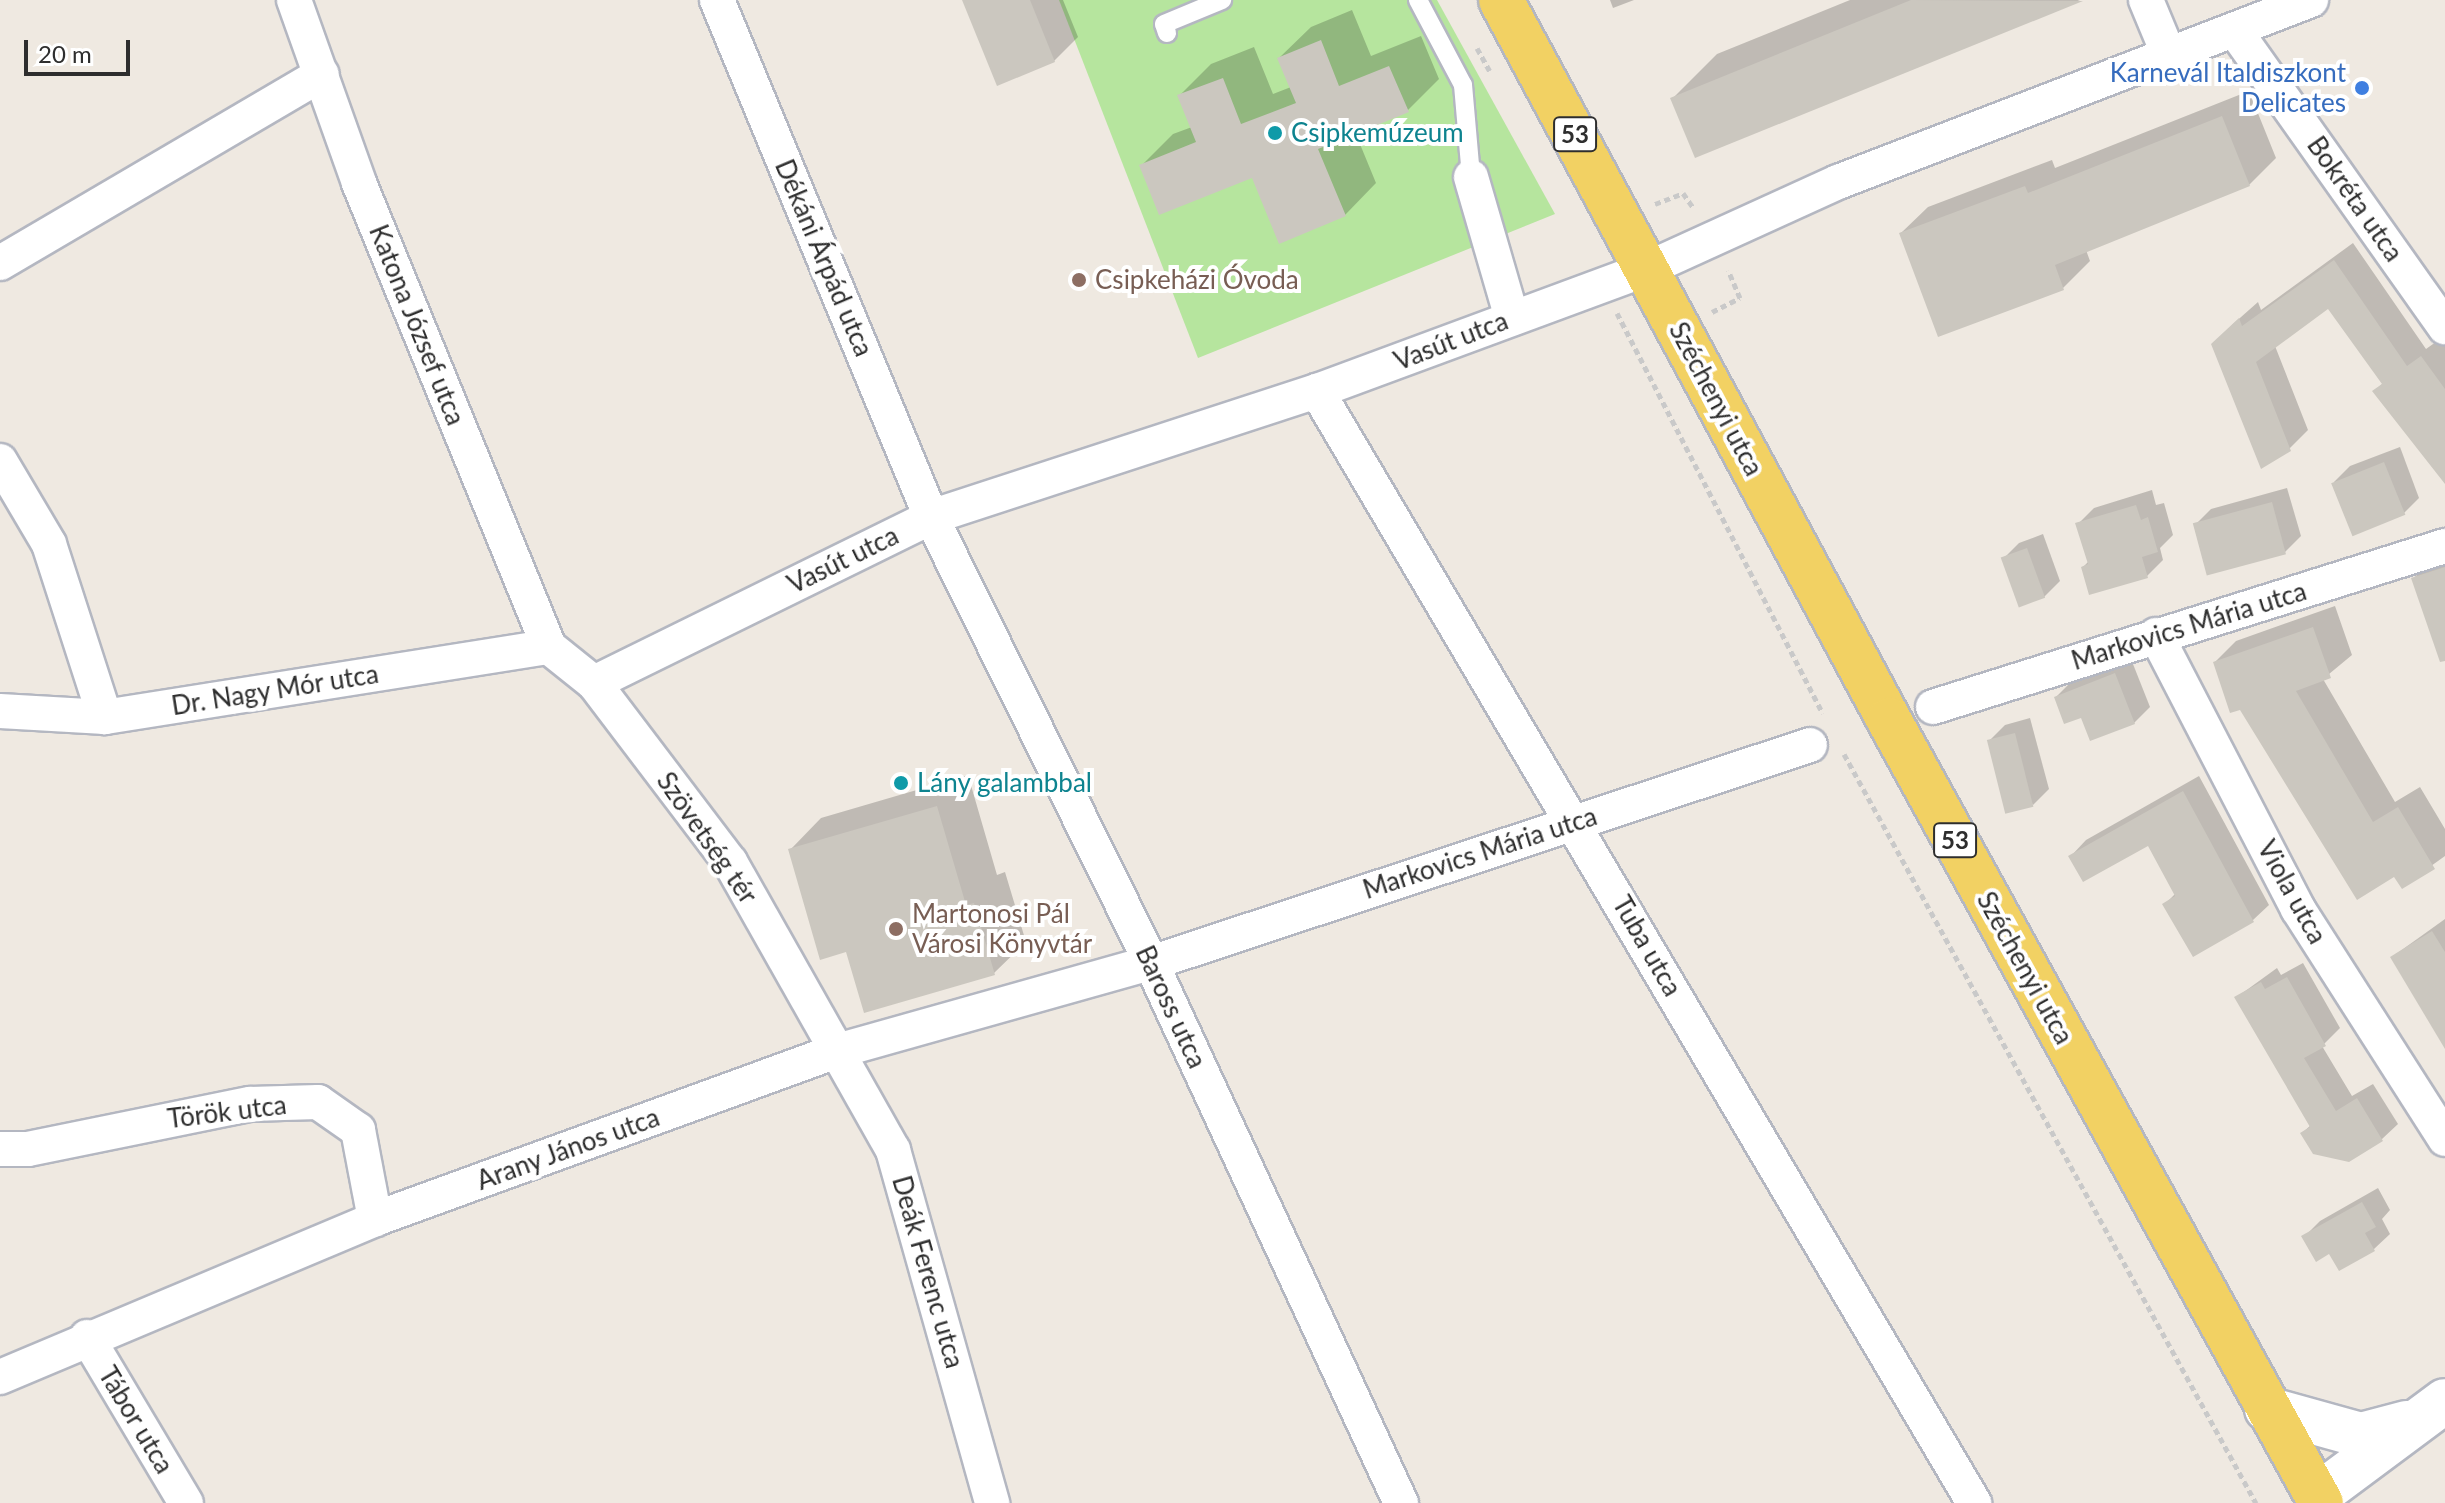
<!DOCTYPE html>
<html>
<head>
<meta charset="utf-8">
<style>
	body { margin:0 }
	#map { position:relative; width:2445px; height:1503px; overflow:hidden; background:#efe9e1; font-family:Lato,sans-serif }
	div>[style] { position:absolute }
	.green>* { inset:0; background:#b6e59e }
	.shadow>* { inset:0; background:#0003 }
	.building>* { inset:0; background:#cbc7bf; transform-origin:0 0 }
	.path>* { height:5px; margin-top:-2.5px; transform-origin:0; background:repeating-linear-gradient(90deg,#c9c9c9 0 6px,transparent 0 10px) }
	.roads { filter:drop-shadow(2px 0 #b4b7c1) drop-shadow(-2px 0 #b4b7c1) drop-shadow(0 2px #b4b7c1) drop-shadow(0 -2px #b4b7c1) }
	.service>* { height:18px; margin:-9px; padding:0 9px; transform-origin:9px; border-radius:9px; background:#fff }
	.minor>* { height:34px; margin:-17px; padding:0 17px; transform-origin:17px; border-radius:17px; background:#fff }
	.secondary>* { height:44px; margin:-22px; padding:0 22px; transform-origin:22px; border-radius:22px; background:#fff }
	.primary>* { height:44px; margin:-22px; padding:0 22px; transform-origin:22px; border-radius:22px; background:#f2d163 }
	.dots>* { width:22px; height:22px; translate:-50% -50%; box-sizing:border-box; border:4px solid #fff; border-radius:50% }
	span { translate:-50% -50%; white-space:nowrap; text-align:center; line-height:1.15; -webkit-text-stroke:8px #fff; paint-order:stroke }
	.shield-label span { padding:2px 6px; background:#fff; border:2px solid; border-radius:6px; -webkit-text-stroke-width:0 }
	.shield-label { font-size:24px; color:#2e2e2e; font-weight:700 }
	.shop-label { font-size:26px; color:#366cbe }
	.right { translate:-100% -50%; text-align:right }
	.culture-label { font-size:26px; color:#0d838f }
	.left { translate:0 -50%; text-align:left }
	.street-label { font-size:26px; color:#2e2e2e }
	.education-label { font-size:26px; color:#785e54 }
	.scale { position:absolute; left:24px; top:40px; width:106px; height:36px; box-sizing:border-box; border:4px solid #2e2e2e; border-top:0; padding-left:10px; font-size:24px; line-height:28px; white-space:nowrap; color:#2e2e2e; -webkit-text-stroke:6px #fff; paint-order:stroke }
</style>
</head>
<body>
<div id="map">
	<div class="green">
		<i style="clip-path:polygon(1059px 0,1437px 0,1555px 214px,1198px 358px)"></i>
	</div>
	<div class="shadow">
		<i style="clip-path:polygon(964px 0,1063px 0,1078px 37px,1054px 61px)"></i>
		<i style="clip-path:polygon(1610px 0,1634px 0,1613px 8px)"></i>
		<i style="clip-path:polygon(1850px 0,2080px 0,1696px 156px,1673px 98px,1717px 54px)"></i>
		<i style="clip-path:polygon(1352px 10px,1371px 56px,1421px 36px,1439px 79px,1407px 111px,1355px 132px,1376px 183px,1345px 215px,1253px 175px,1141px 166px,1173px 134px,1192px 127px,1179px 96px,1211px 64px,1254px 47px,1273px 94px,1291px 87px,1279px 58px,1311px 27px)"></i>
		<i style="clip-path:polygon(2249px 91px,2276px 158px,2249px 185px,2086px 250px,2090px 261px,2063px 288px,1901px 233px,1928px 207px,2052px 160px,2055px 168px)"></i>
		<i style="clip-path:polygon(2353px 243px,2426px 349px,2440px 339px,2445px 344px,2445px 481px,2375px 391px,2384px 382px,2328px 306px,2275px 346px,2308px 430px,2289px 449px,2232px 325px,2258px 302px,2261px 310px)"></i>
		<i style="clip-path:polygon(2400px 447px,2419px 498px,2403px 514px,2334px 482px,2350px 466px)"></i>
		<i style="clip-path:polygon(2287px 488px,2301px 536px,2285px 552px,2195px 525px,2211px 509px)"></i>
		<i style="clip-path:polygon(2152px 490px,2156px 505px,2164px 503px,2173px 535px,2160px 548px,2163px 560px,2147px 576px,2083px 567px,2089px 561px,2078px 524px,2094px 508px)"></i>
		<i style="clip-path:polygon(2043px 534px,2060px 581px,2044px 597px,2003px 559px,2019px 543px)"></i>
		<i style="clip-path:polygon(2445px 557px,2445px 635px,2414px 578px,2429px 562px)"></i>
		<i style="clip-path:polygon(2335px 606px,2352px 655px,2323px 679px,2395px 802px,2420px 787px,2445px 829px,2445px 856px,2403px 886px,2215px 662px,2236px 641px)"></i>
		<i style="clip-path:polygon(2131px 659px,2150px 707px,2134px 723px,2056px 697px,2072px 681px)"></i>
		<i style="clip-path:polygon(2030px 718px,2049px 789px,2033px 805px,1989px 741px,2005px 725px)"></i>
		<i style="clip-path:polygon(968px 775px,997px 875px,1005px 872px,1026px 942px,994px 973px,848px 950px,790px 850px,821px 818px)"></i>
		<i style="clip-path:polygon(2199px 776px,2269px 905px,2253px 920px,2194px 955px,2165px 904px,2176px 893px,2149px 843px,2071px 856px,2086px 840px)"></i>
		<i style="clip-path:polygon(2445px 919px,2445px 1042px,2392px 957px)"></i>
		<i style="clip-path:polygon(2303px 963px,2340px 1028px,2322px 1046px,2352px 1096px,2373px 1084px,2398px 1124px,2382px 1139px,2302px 1133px,2311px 1125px,2237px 997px,2277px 968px,2281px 975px)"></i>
		<i style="clip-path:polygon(2378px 1188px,2390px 1210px,2382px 1219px,2390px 1234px,2374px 1249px,2330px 1251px,2304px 1237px,2320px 1221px)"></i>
	</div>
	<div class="building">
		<i style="clip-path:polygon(962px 0,1030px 0,1055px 62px,997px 86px)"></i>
		<i style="clip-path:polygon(1911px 0,2083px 1px,1695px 158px,1670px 98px)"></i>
		<i style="clip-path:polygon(1321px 40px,1339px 86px,1389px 66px,1409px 112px,1318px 149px,1346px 216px,1279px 244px,1252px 178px,1159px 215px,1139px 165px,1196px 142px,1177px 95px,1223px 78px,1241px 124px,1296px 103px,1277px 58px)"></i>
		<i style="clip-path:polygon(2222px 116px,2250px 186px,2055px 265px,2064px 290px,1938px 337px,1899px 233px,2025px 186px,2028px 193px)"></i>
		<i style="clip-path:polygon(2334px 260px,2407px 366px,2421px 356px,2445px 389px,2445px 484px,2372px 391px,2382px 384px,2328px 309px,2256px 362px,2291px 451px,2261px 469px,2211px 344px,2239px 318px,2242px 326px)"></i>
		<i style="left:2384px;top:462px;width:57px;height:57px;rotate:68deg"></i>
		<i style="left:2272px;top:502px;width:54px;height:82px;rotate:75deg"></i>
		<i style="clip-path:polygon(2136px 505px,2141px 520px,2148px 517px,2158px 552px,2142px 557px,2148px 578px,2089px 595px,2081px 567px,2088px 564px,2075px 523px)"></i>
		<i style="left:2027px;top:548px;width:53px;height:28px;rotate:70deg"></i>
		<i style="clip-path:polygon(2445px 567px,2445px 661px,2440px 662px,2411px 578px)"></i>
		<i style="clip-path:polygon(2313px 627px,2331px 678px,2296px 691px,2373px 822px,2398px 807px,2435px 869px,2402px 889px,2394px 877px,2357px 900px,2240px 710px,2230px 713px,2213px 662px)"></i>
		<i style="clip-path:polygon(2115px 673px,2135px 724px,2090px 741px,2081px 718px,2064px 724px,2054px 697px)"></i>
		<i style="left:2015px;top:733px;width:76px;height:29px;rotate:76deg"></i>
		<i style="clip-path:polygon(2183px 791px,2254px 922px,2193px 957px,2162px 904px,2175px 896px,2148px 846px,2083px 882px,2068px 856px)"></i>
		<i style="clip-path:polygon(937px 806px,966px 905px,974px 903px,995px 975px,864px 1013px,846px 952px,820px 960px,788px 849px)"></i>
		<i style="clip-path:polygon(2432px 931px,2445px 952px,2445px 1049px,2390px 957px)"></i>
		<i style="clip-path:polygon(2287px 977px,2326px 1046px,2304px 1058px,2336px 1111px,2357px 1098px,2383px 1141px,2349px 1162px,2313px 1154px,2300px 1133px,2310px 1127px,2234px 997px,2261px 982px,2265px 989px)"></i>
		<i style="clip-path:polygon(2362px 1202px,2376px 1227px,2365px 1233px,2375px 1251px,2339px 1271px,2329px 1254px,2316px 1262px,2301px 1236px)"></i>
	</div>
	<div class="path">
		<i style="left:1477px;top:48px;width:26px;rotate:61deg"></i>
		<i style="left:1655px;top:204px;width:30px;rotate:-21deg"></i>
		<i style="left:1683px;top:193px;width:19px;rotate:55deg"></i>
		<i style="left:1712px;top:312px;width:31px;rotate:-27deg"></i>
		<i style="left:1740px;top:298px;width:30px;rotate:-113deg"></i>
		<i style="left:1617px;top:313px;width:450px;rotate:62.8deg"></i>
		<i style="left:1844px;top:754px;width:855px;rotate:61.19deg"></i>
	</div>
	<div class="roads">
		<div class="service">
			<i style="left:1418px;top:0;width:96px;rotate:62.1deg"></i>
			<i style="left:1463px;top:85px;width:92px;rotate:85deg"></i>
			<i style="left:1167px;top:33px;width:9px;rotate:-108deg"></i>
			<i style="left:1164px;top:24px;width:63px;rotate:-22.5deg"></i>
		</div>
		<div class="minor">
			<i style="left:294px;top:0;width:194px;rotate:70.4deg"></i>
			<i style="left:359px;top:183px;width:501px;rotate:67.73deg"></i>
			<i style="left:549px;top:647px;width:58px;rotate:38.7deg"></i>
			<i style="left:594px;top:683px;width:225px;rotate:52.8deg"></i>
			<i style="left:730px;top:862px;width:331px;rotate:60.5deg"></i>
			<i style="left:893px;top:1150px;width:367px;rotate:74.3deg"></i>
			<i style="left:717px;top:0;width:560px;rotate:67.51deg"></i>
			<i style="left:931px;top:517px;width:497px;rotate:63.7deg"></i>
			<i style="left:1151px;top:963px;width:595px;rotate:65.16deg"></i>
			<i style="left:2146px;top:0;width:57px;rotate:67.5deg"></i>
			<i style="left:2236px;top:32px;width:362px;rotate:54.7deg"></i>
			<i style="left:1471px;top:177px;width:147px;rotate:73.8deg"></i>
			<i style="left:0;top:263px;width:373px;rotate:-30.4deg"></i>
			<i style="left:1317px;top:391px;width:1292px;rotate:59.42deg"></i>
			<i style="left:0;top:461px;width:96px;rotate:59.4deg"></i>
			<i style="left:49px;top:544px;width:182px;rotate:72.1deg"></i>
			<i style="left:2156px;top:635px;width:309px;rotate:62.6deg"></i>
			<i style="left:2298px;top:909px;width:273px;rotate:57.4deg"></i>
			<i style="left:594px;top:683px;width:376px;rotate:-26.2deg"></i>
			<i style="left:931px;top:517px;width:406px;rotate:-18.1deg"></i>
			<i style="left:1317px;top:391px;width:354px;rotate:-20.3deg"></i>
			<i style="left:1649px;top:268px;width:208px;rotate:-24.5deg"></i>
			<i style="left:1838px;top:182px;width:507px;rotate:-21.05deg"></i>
			<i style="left:1933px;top:707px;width:537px;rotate:-17.46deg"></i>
			<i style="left:0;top:711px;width:105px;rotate:3.3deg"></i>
			<i style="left:105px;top:717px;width:449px;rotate:-9deg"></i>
			<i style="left:0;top:1149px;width:28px"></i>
			<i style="left:28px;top:1149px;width:227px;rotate:-11.5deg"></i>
			<i style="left:250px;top:1104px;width:68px;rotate:-1.7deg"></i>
			<i style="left:318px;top:1102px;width:49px;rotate:35deg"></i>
			<i style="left:358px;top:1130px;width:91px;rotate:79.2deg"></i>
			<i style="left:87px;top:1337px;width:193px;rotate:59.2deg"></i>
			<i style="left:0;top:1377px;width:407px;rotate:-22.8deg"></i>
			<i style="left:375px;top:1219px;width:492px;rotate:-20deg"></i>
			<i style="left:837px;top:1051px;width:326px;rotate:-15.7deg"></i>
			<i style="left:1151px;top:963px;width:694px;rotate:-18.3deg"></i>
		</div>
		<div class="secondary">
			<i style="left:2267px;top:1409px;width:98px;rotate:15.5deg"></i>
			<i style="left:2361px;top:1435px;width:47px;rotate:-14.9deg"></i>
			<i style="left:2317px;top:1496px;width:159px;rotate:-36.6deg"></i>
		</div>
		<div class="primary">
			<i style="left:1501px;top:0;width:818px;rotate:61.68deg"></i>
			<i style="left:1889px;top:720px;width:894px;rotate:61.11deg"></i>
		</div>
	</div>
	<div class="dots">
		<i style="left:2362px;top:88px;background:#3f7fe0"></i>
		<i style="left:1275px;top:133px;background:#0f9aa8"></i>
		<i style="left:1079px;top:280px;background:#8d6e63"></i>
		<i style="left:901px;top:783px;background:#0f9aa8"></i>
		<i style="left:896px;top:929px;background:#8d6e63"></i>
	</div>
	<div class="shield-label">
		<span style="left:1575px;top:134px">53</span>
		<span style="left:1955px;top:840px">53</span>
	</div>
	<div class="shop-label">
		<span class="right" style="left:2346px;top:88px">Karnevál Italdiszkont<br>Delicates</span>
	</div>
	<div class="culture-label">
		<span class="left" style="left:1291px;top:133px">Csipkemúzeum</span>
		<span class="left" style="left:917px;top:783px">Lány galambbal</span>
	</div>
	<div class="street-label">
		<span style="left:2355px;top:199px;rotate:55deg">Bokréta utca</span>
		<span style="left:824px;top:258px;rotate:67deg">Dékáni Árpád utca</span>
		<span style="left:417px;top:325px;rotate:68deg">Katona József utca</span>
		<span style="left:1451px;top:341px;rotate:-21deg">Vasút utca</span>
		<span style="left:1716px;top:399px;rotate:62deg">Széchenyi utca</span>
		<span style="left:843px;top:560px;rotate:-26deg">Vasút utca</span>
		<span style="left:2189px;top:626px;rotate:-17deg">Markovics Mária utca</span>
		<span style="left:275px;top:690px;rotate:-9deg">Dr. Nagy Mór utca</span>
		<span style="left:707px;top:838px;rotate:55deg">Szövetség tér</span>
		<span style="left:1480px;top:853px;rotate:-18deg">Markovics Mária utca</span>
		<span style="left:2292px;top:892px;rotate:61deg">Viola utca</span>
		<span style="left:1647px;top:946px;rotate:60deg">Tuba utca</span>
		<span style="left:2025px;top:968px;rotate:61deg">Széchenyi utca</span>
		<span style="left:1171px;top:1007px;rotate:65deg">Baross utca</span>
		<span style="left:227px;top:1112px;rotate:-7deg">Török utca</span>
		<span style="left:568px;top:1149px;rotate:-20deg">Arany János utca</span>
		<span style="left:928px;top:1272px;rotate:74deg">Deák Ferenc utca</span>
		<span style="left:136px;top:1420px;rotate:59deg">Tábor utca</span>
	</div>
	<div class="education-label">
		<span class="left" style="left:1095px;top:280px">Csipkeházi Óvoda</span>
		<span class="left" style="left:912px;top:929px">Martonosi Pál<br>Városi Könyvtár</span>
	</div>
	<div class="scale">20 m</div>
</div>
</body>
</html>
